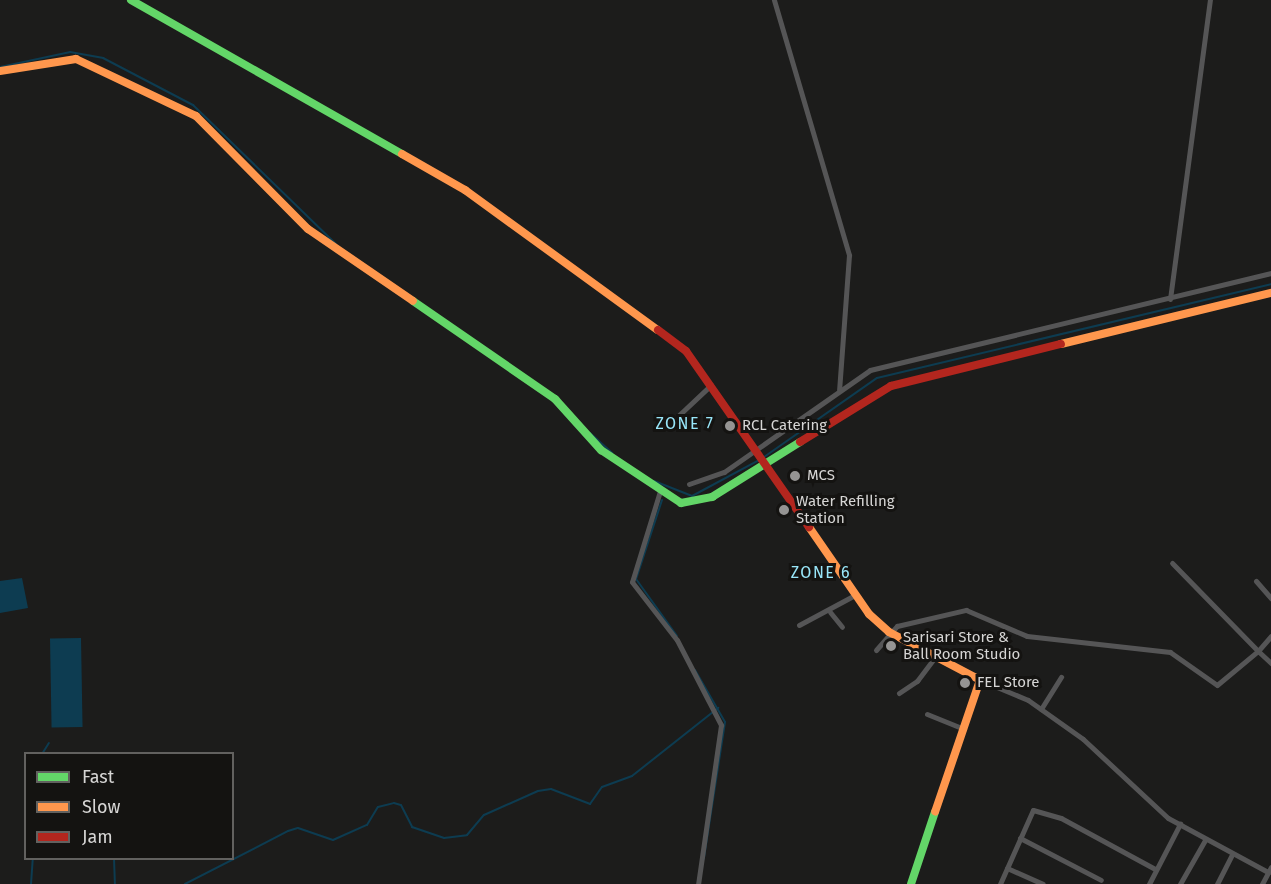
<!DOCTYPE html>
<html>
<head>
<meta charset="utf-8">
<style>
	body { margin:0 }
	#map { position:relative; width:1271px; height:884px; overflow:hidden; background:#1c1c1b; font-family:"Fira Sans",sans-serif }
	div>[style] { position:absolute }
	.water>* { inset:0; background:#0d3c51; transform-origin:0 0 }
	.stream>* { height:2px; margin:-1px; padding:0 1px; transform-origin:1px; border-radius:1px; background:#0d3c51 }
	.street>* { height:5px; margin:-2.5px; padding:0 2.5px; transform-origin:2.5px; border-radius:2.5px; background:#555556 }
	.fast>* { height:8px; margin:-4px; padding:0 4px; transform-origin:4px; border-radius:4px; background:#63d668 }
	.slow>* { height:8px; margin:-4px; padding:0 4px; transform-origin:4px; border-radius:4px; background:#ff974d }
	.jam>* { height:8px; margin:-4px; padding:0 4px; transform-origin:4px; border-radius:4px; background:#b3261e }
	.dots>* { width:16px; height:16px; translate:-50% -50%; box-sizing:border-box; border:3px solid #141311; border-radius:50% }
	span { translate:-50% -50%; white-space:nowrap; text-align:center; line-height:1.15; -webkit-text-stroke:6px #141311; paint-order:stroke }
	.poi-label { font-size:15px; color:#d6d5d4 }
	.left { translate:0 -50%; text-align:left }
	.neighbourhood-label { font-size:16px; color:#99e6f9; letter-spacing:1.5px }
	.legend { position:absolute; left:24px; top:752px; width:210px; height:108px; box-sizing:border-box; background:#141311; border:2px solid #62615f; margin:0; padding:8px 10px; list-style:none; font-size:18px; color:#d6d5d4 }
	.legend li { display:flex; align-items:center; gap:12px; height:30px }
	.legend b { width:30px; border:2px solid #62615f }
</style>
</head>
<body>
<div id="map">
	<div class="water">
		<i style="clip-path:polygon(22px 578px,28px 608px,0 613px,0 581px)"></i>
		<i style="left:81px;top:638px;width:89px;height:31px;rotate:89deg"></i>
	</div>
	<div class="stream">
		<i style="left:0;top:67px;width:72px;rotate:-12.1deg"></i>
		<i style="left:70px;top:52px;width:34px;rotate:10deg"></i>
		<i style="left:103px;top:58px;width:102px;rotate:27.6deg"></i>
		<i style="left:193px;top:105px;width:199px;rotate:44.2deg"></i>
		<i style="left:590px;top:433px;width:30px;rotate:42deg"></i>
		<i style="left:764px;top:457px;width:138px;rotate:-35deg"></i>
		<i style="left:877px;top:378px;width:405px;rotate:-13.4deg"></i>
		<i style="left:654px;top:481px;width:41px;rotate:21.5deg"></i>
		<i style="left:692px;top:496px;width:76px;rotate:-28.2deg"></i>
		<i style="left:662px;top:500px;width:83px;rotate:108.2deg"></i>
		<i style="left:636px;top:579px;width:70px;rotate:54.3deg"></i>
		<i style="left:695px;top:670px;width:60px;rotate:60deg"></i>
		<i style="left:725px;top:722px;width:138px;rotate:98.8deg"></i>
		<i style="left:42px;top:754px;width:13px;rotate:-58deg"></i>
		<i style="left:114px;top:858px;width:26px;rotate:88deg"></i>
		<i style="left:31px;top:884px;width:26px;rotate:-86deg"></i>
		<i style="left:185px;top:884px;width:116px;rotate:-27.2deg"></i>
		<i style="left:288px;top:831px;width:10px;rotate:-17deg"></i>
		<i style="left:298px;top:828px;width:37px;rotate:19deg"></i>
		<i style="left:333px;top:840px;width:37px;rotate:-24deg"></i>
		<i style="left:367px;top:825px;width:21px;rotate:-59deg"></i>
		<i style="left:378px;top:807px;width:16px;rotate:-14deg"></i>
		<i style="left:394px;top:803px;width:7px;rotate:16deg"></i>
		<i style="left:401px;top:805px;width:25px;rotate:63deg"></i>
		<i style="left:412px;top:827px;width:34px;rotate:19deg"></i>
		<i style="left:444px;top:838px;width:23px;rotate:-7deg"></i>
		<i style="left:467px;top:835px;width:26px;rotate:-50deg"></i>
		<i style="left:484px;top:815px;width:59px;rotate:-24deg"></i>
		<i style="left:538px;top:791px;width:13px;rotate:-9deg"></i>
		<i style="left:551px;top:789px;width:42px;rotate:21deg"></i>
		<i style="left:590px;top:804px;width:21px;rotate:-55deg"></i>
		<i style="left:602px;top:787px;width:32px;rotate:-20deg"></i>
		<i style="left:632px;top:776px;width:110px;rotate:-38.3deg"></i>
	</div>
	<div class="street">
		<i style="left:774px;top:0;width:266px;rotate:73.6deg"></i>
		<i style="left:849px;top:255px;width:135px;rotate:94.2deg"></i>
		<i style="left:1170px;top:299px;width:302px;rotate:-82.4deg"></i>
		<i style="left:679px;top:415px;width:44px;rotate:-43.2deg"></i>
		<i style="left:689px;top:484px;width:37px;rotate:-19deg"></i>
		<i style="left:724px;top:472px;width:178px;rotate:-34.9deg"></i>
		<i style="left:870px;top:370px;width:413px;rotate:-13.6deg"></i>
		<i style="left:660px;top:491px;width:95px;rotate:107.1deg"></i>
		<i style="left:632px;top:582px;width:73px;rotate:52.2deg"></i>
		<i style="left:677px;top:640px;width:96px;rotate:62.6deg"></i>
		<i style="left:721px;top:725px;width:161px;rotate:98.2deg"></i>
		<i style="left:1256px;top:581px;width:23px;rotate:49deg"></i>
		<i style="left:830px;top:612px;width:19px;rotate:51deg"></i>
		<i style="left:799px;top:625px;width:64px;rotate:-28.2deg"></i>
		<i style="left:1271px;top:636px;width:20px;rotate:131deg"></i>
		<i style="left:1258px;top:651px;width:18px;rotate:43deg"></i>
		<i style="left:876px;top:650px;width:32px;rotate:-49deg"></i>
		<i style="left:897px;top:626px;width:71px;rotate:-13.1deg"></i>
		<i style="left:966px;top:610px;width:66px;rotate:23.1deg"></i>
		<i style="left:1027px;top:636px;width:144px;rotate:6.4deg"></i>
		<i style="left:1170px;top:652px;width:57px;rotate:35.1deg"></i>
		<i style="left:1217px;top:685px;width:53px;rotate:-39.7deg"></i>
		<i style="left:1258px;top:651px;width:123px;rotate:-134.3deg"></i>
		<i style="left:980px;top:680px;width:52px;rotate:22.6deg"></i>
		<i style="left:1028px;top:700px;width:67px;rotate:35.3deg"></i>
		<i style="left:1083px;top:739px;width:116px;rotate:42.9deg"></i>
		<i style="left:1168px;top:818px;width:114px;rotate:28.4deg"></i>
		<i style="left:899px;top:693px;width:22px;rotate:-34deg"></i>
		<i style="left:917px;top:681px;width:30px;rotate:-53deg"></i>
		<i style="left:1041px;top:709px;width:38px;rotate:-58deg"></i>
		<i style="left:927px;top:714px;width:40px;rotate:22deg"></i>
		<i style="left:1020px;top:838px;width:91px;rotate:27.4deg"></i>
		<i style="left:1007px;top:868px;width:39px;rotate:24deg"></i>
		<i style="left:1000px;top:884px;width:81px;rotate:-66deg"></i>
		<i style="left:1033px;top:810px;width:29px;rotate:16deg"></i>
		<i style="left:1061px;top:818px;width:107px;rotate:28.5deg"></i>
		<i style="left:1149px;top:884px;width:68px;rotate:-62.7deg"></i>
		<i style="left:1180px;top:884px;width:51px;rotate:-60.4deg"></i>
		<i style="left:1217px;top:884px;width:34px;rotate:-63deg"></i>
		<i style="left:1262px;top:884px;width:19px;rotate:-62deg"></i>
	</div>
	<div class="fast">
		<i style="left:131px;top:0;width:312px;rotate:29.6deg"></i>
		<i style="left:413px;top:301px;width:173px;rotate:34.6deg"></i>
		<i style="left:555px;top:399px;width:69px;rotate:48deg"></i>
		<i style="left:601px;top:450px;width:96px;rotate:33.5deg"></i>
		<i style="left:681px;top:503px;width:32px;rotate:-11deg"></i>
		<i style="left:712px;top:497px;width:104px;rotate:-32deg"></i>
		<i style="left:911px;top:884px;width:76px;rotate:-71.6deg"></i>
	</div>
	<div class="slow">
		<i style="left:0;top:71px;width:77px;rotate:-9deg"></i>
		<i style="left:76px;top:59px;width:133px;rotate:25.4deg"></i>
		<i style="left:196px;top:116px;width:159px;rotate:45.3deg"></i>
		<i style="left:308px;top:229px;width:127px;rotate:34.4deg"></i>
		<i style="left:402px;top:154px;width:73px;rotate:29.7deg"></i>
		<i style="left:465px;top:190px;width:238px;rotate:36deg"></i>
		<i style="left:1061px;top:344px;width:216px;rotate:-13.7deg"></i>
		<i style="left:809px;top:527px;width:106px;rotate:55.4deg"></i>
		<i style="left:869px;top:614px;width:27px;rotate:42deg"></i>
		<i style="left:889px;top:632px;width:103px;rotate:27.8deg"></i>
		<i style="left:980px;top:680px;width:139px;rotate:108.8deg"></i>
	</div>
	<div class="jam">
		<i style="left:658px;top:330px;width:35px;rotate:37deg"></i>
		<i style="left:686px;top:351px;width:215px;rotate:55.1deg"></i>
		<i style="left:800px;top:442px;width:107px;rotate:-31.6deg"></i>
		<i style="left:891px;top:386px;width:175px;rotate:-13.9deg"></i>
	</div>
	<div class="dots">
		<i style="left:730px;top:426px;background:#959493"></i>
		<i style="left:795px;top:476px;background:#959493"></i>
		<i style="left:784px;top:510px;background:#959493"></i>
		<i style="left:891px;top:646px;background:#959493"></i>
		<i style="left:965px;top:683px;background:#959493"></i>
	</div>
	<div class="poi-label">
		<span class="left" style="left:742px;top:426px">RCL Catering</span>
		<span class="left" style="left:807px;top:476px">MCS</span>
		<span class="left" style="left:796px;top:510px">Water Refilling<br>Station</span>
		<span class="left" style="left:903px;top:646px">Sarisari Store &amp;<br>Ball Room Studio</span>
		<span class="left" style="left:977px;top:683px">FEL Store</span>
	</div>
	<div class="neighbourhood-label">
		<span style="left:685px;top:424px">ZONE 7</span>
		<span style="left:821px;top:573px">ZONE 6</span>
	</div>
	<ul class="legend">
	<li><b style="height:8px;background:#63d668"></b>Fast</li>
	<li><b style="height:8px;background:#ff974d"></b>Slow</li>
	<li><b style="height:8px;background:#b3261e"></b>Jam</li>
	</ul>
</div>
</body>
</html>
